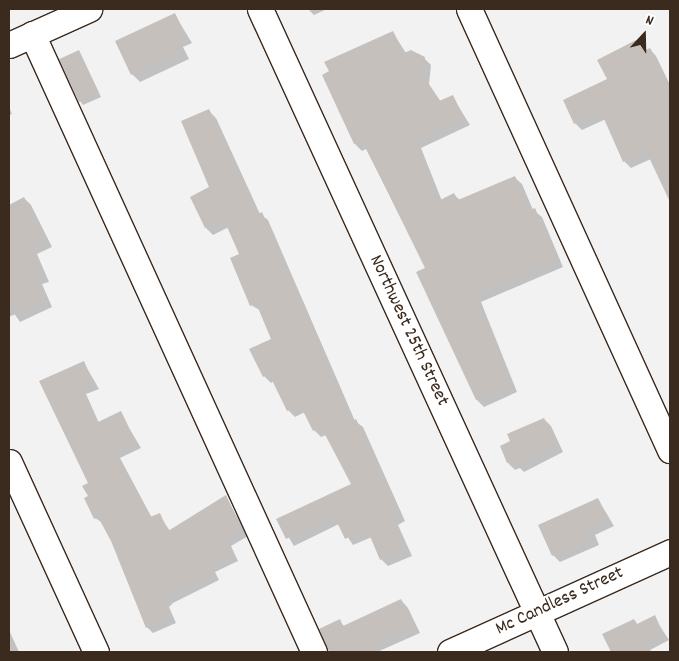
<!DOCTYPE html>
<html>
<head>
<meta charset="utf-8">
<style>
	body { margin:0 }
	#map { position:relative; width:679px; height:661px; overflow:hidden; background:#f3f2f2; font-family:Dekko,sans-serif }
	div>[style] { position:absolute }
	.shadow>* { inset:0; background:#0003 }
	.building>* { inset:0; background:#c6c0bd; transform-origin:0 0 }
	.roads { filter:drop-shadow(1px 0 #3b2a1e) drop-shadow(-1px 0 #3b2a1e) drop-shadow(0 1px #3b2a1e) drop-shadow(0 -1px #3b2a1e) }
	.minor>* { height:25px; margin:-12.5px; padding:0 12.5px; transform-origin:12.5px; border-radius:12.5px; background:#fff }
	span { translate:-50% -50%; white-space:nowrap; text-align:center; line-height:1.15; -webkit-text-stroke:4px #fff; paint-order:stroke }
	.street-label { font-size:19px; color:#3b2a1e }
	.frame { position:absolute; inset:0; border:10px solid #3b2a1e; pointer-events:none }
	.north { position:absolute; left:619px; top:10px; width:50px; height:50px; -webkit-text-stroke:4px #fff; paint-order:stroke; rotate:21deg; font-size:14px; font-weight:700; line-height:20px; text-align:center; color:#3b2a1e }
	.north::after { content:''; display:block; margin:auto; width:18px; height:22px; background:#3b2a1e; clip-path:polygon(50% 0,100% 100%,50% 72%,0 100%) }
</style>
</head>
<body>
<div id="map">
	<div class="shadow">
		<i style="clip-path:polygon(308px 9px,327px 9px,314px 15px)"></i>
		<i style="clip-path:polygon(175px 15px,192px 43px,183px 47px,189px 59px,140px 82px,132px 74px,117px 42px)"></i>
		<i style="clip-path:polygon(393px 33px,406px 53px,424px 58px,431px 65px,429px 84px,441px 102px,452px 96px,470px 125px,421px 148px,442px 201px,454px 195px,460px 200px,515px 178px,522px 184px,533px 210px,542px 217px,563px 267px,481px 302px,517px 392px,484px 407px,477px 400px,427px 269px,366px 149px,362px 151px,355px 144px,343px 118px)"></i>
		<i style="clip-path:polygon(636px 41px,645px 52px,650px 49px,656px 56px,670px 85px,670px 197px,651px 159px,631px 168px,624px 161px,606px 119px,582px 130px,575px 123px)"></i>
		<i style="clip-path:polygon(79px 52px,101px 97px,83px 105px,80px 101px)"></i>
		<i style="clip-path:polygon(9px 107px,12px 114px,9px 115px)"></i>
		<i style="clip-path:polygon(209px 111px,216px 118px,260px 214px,268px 220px,355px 421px,363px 427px,405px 521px,398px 525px,412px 556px,388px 566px,381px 559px,372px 537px,353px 545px,339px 524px,294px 546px,278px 520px,353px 484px,326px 435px,321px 437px,314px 430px,305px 412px,295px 417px,288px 410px,274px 381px,271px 383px,264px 376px,272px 340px,261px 311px,251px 305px,241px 255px,229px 227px,213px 235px,206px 228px,192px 197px,211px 188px)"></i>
		<i style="clip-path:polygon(24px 198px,31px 205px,52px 247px,37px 254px,49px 282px,42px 284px,52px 307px,20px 322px,9px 306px,9px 206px)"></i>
		<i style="clip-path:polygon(84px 363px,99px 389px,86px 394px,99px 423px,120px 413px,141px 448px,120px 458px,152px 518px,159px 515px,170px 531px,225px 496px,248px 536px,231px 546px,238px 561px,215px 572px,219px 580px,173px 603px,169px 607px,176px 623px,153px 633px,147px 627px,112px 541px,103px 523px,95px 518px,89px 484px,41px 382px)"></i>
		<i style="clip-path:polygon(544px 419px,551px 426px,563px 452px,524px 472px,520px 468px,515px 470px,508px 463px)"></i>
		<i style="clip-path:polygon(598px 499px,614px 526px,595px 535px,599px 545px,560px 562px,553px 555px)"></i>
		<i style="clip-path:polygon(401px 600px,408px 608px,420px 633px,377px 652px,331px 652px,321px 630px,339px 621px,345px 627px)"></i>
		<i style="clip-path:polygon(654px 617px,669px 640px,650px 650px,652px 652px,613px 652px,604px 635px,634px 620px,638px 625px)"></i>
		<i style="clip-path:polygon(9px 630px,19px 652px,9px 652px)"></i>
	</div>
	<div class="building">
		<i style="clip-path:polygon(175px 13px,186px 36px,177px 40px,182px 51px,131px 75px,115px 41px)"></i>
		<i style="clip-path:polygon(393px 31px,404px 53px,411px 50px,425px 57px,423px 76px,439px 101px,453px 95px,464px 118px,415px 141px,438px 201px,454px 193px,458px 200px,515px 176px,530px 210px,535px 208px,557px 260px,475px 295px,511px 385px,476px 400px,416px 272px,425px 268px,366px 148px,361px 141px,354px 144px,322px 75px,329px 71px,324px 62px)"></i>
		<i style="clip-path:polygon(636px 40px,643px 51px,650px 48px,670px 85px,670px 202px,646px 151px,623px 162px,601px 112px,574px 124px,563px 100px,607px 79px,597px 60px)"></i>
		<i style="left:79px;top:50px;width:47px;height:22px;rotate:65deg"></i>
		<i style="clip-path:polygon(209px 109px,258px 214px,262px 212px,329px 363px,326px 365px,352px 421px,356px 419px,399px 514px,392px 518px,406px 549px,380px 560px,367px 529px,345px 539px,334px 516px,286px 539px,276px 519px,351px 484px,321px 427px,313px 431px,300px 405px,287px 411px,269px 374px,263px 377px,249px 349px,271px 339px,256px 303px,250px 306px,230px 258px,239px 254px,224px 220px,205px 228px,190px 197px,209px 187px,181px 121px)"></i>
		<i style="clip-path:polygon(24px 197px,45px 239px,31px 247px,43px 274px,36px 277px,46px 300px,9px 317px,9px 205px)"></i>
		<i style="clip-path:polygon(84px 361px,93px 383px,81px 388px,96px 423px,121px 411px,136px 442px,115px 452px,150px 517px,160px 513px,168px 531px,226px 495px,242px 529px,225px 540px,232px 555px,210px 565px,214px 574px,166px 597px,164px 600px,171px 616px,146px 628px,111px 541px,98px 517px,94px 519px,84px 498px,88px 496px,82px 486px,88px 483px,39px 381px)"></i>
		<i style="clip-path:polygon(544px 418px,556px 445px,516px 466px,514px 461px,507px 463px,500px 446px,510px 441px,507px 434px)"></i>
		<i style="clip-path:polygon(598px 498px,608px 519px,588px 528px,593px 537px,552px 556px,538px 525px)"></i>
		<i style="clip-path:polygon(401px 599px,413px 625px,379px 641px,382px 646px,368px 652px,329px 652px,319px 629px,340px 619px,343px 626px)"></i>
		<i style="clip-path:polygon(655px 615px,663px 633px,644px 642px,649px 652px,611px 652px,602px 634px,634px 619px,637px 624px)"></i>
	</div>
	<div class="roads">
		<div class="minor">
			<i style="left:260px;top:9px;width:707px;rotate:65.35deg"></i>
			<i style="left:469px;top:9px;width:485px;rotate:65.5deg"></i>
			<i style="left:32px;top:34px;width:679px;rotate:65.47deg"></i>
			<i style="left:9px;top:45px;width:88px;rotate:-24.2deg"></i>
			<i style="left:9px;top:462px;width:209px;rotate:65.4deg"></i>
			<i style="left:450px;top:652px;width:242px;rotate:-24.4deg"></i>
		</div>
	</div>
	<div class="street-label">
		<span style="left:408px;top:331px;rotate:65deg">Northwest 25th Street</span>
		<span style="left:560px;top:602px;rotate:-25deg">Mc Candless Street</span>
	</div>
	<div class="frame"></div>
	<div class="north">N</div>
</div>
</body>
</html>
